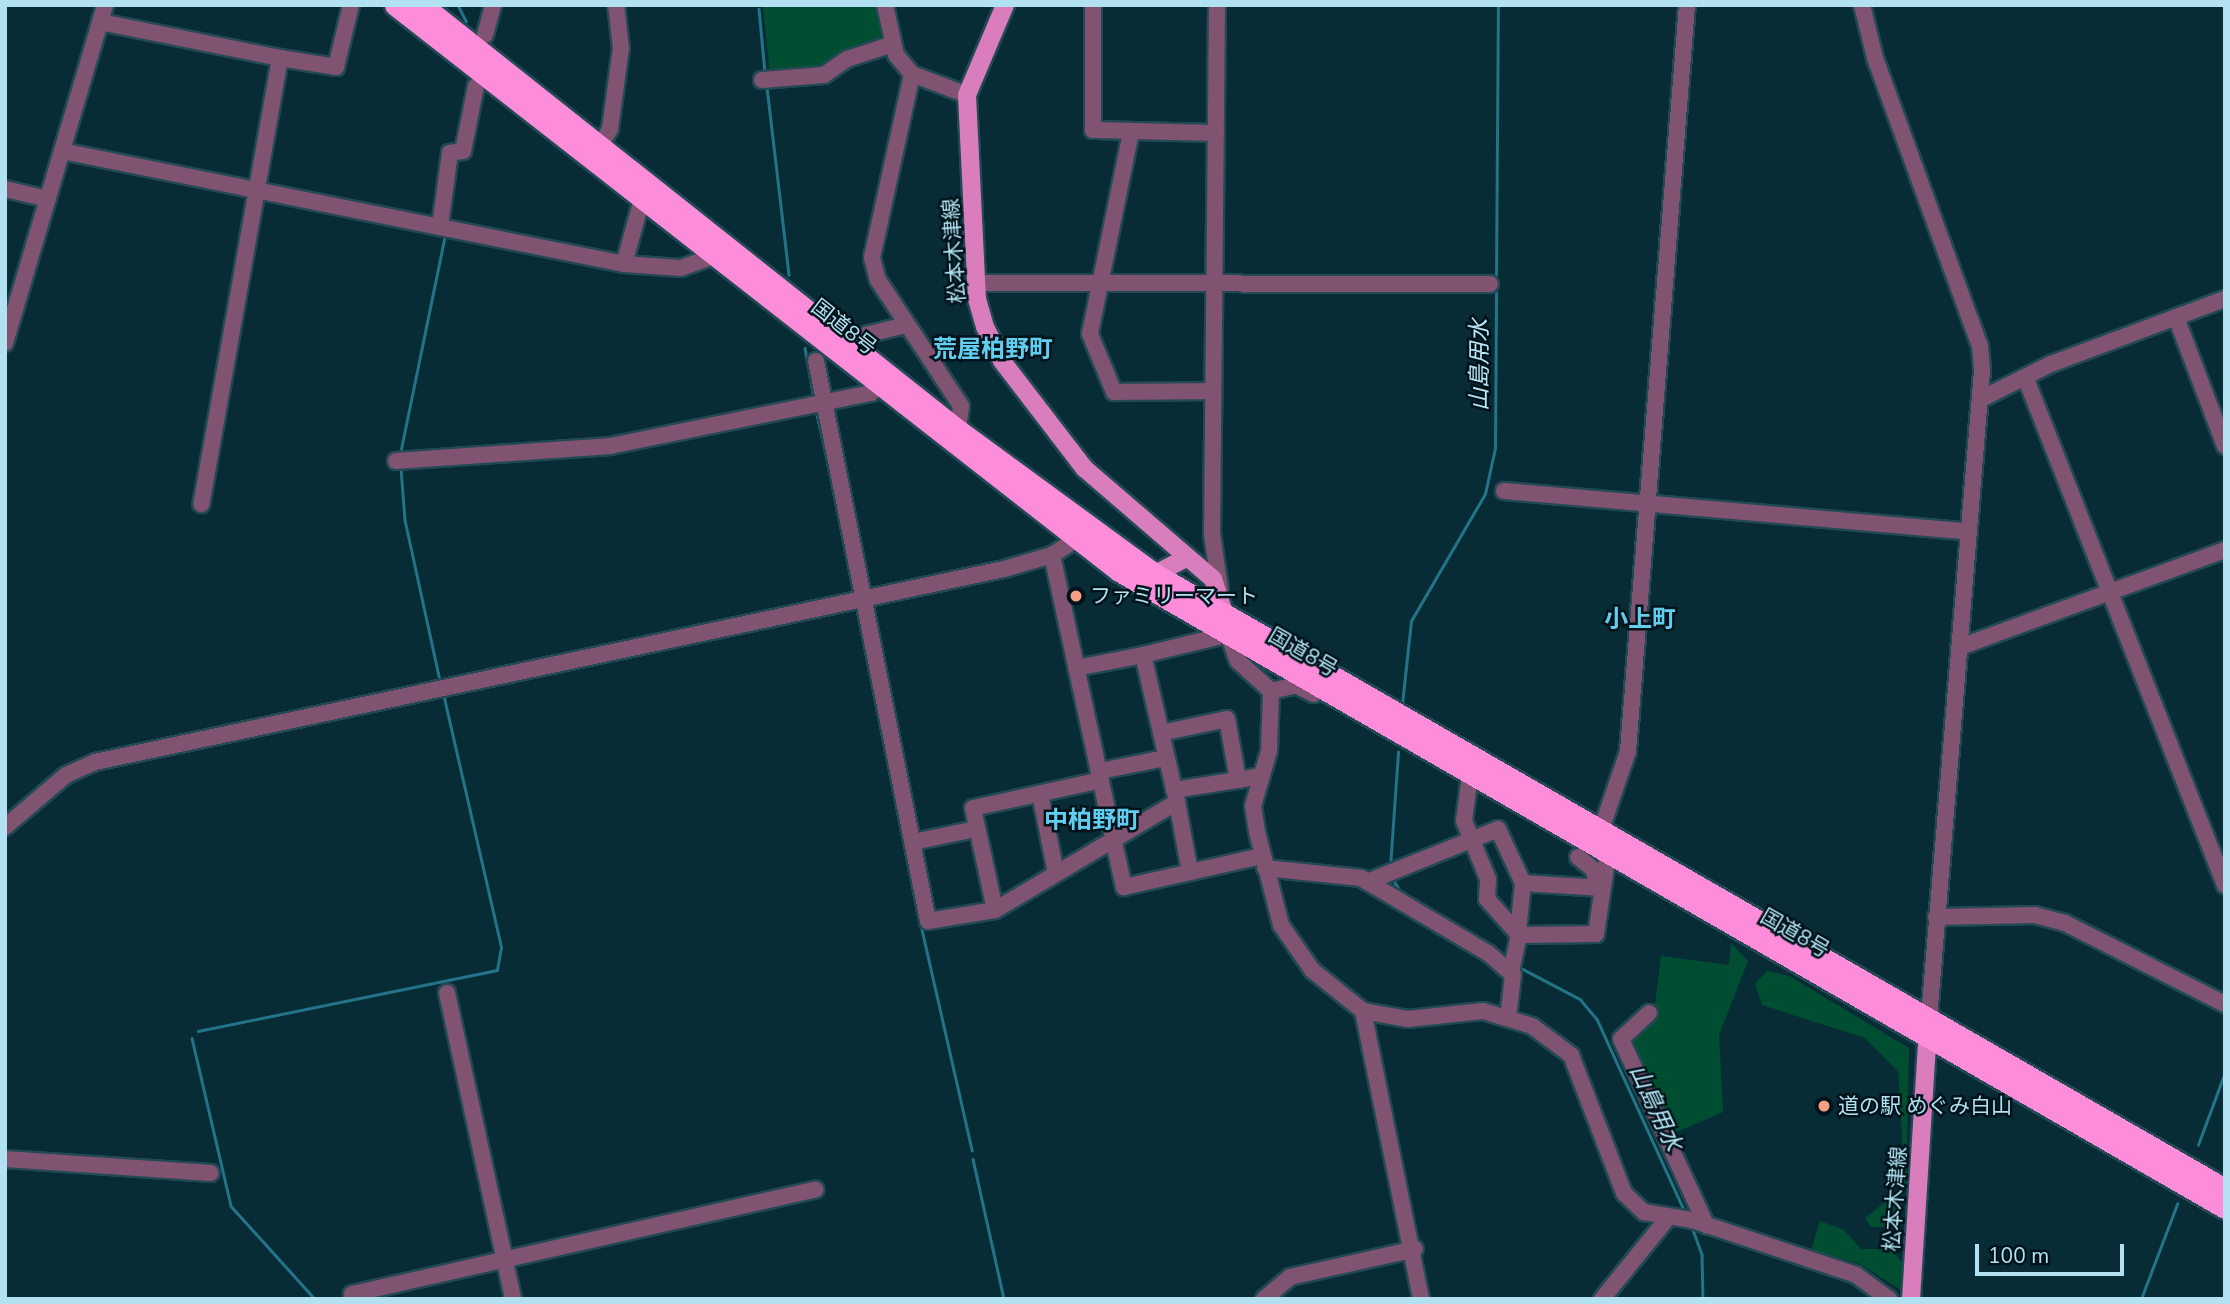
<!DOCTYPE html>
<html>
<head>
<meta charset="utf-8">
<style>
	body { margin:0 }
	#map { position:relative; width:2230px; height:1304px; overflow:hidden; background:#072c36; font-family:"Nunito Sans","Noto Sans JP",sans-serif }
	div>[style] { position:absolute }
	.green>* { inset:0; background:#004e31 }
	.stream>* { height:2.5px; margin:-1.25px; padding:0 1.25px; transform-origin:1.25px; border-radius:1.25px; background:#237389 }
	.roads { filter:drop-shadow(2px 0 #224954) drop-shadow(-2px 0 #224954) drop-shadow(0 2px #224954) drop-shadow(0 -2px #224954) }
	.minor>* { height:16px; margin:-8px; padding:0 8px; transform-origin:8px; border-radius:8px; background:#805371 }
	.major>* { height:18px; margin:-9px; padding:0 9px; transform-origin:9px; border-radius:9px; background:#d97dbc }
	.highway>* { height:21px; margin:-10.5px; padding:0 10.5px; transform-origin:10.5px; border-radius:10.5px; background:#fd8dda }
	.dots>* { width:19px; height:19px; translate:-50% -50%; box-sizing:border-box; border:4px solid #00131a; border-radius:50% }
	span { translate:-50% -50%; white-space:nowrap; text-align:center; line-height:1.15; -webkit-text-stroke:5px #00131a; paint-order:stroke }
	.street-label { font-size:21px; color:#b2e2f2 }
	.poi-label { font-size:21px; color:#b2e2f2 }
	.left { translate:0 -50%; text-align:left }
	.water-label { font-size:23px; color:#bae9f9; font-style:italic }
	.quarter-label { font-size:24px; color:#61ceef; font-weight:700 }
	.frame { position:absolute; inset:0; border:7px solid #b2e2f2; pointer-events:none }
	.scale { position:absolute; left:1975px; top:1244px; width:149px; height:32px; box-sizing:border-box; border:4px solid #b2e2f2; border-top:0; padding-left:9px; font-size:21px; line-height:24px; white-space:nowrap; color:#b2e2f2; -webkit-text-stroke:5px #00131a; paint-order:stroke }
</style>
</head>
<body>
<div id="map">
	<div class="green">
		<i style="clip-path:polygon(880px 5px,887px 43px,826px 69px,770px 75px,763px 7px)"></i>
		<i style="clip-path:polygon(1731px 943px,1748px 961px,1719px 1035px,1723px 1112px,1668px 1136px,1627px 1038px,1654px 1012px,1661px 956px,1729px 965px)"></i>
		<i style="clip-path:polygon(1767px 971px,1789px 976px,1909px 1048px,1906px 1188px,1891px 1227px,1871px 1227px,1865px 1218px,1899px 1191px,1904px 1168px,1898px 1071px,1865px 1038px,1762px 1005px,1755px 984px)"></i>
		<i style="clip-path:polygon(1820px 1221px,1844px 1230px,1861px 1249px,1890px 1249px,1902px 1262px,1901px 1290px,1860px 1264px,1811px 1250px)"></i>
	</div>
	<div class="stream">
		<i style="left:458px;top:5px;width:18px;rotate:63deg"></i>
		<i style="left:759px;top:9px;width:63px;rotate:84.6deg"></i>
		<i style="left:767px;top:87px;width:189px;rotate:83.3deg"></i>
		<i style="left:450px;top:207px;width:49px;rotate:-81.7deg"></i>
		<i style="left:1496px;top:281px;width:276px;rotate:-89.6deg"></i>
		<i style="left:805px;top:348px;width:52px;rotate:80deg"></i>
		<i style="left:816px;top:410px;width:101px;rotate:77.5deg"></i>
		<i style="left:400px;top:454px;width:225px;rotate:-78.4deg"></i>
		<i style="left:401px;top:468px;width:52px;rotate:85.6deg"></i>
		<i style="left:405px;top:520px;width:165px;rotate:77.7deg"></i>
		<i style="left:1402px;top:704px;width:83px;rotate:-83.8deg"></i>
		<i style="left:1411px;top:621px;width:147px;rotate:-59.8deg"></i>
		<i style="left:1485px;top:494px;width:47px;rotate:-77.7deg"></i>
		<i style="left:1495px;top:448px;width:160px;rotate:-89.6deg"></i>
		<i style="left:1390px;top:867px;width:115px;rotate:-86deg"></i>
		<i style="left:1393px;top:879px;width:17px;rotate:59deg"></i>
		<i style="left:921px;top:925px;width:231px;rotate:77.2deg"></i>
		<i style="left:1521px;top:968px;width:67px;rotate:27.7deg"></i>
		<i style="left:1580px;top:999px;width:26px;rotate:50deg"></i>
		<i style="left:1597px;top:1019px;width:212px;rotate:65.5deg"></i>
		<i style="left:198px;top:1031px;width:305px;rotate:-11.5deg"></i>
		<i style="left:497px;top:970px;width:23px;rotate:-80deg"></i>
		<i style="left:501px;top:947px;width:260px;rotate:-102.9deg"></i>
		<i style="left:192px;top:1038px;width:172px;rotate:76.9deg"></i>
		<i style="left:231px;top:1206px;width:125px;rotate:47.9deg"></i>
		<i style="left:2198px;top:1145px;width:78px;rotate:-69.7deg"></i>
		<i style="left:973px;top:1159px;width:143px;rotate:77.5deg"></i>
		<i style="left:1692px;top:1227px;width:30px;rotate:70deg"></i>
		<i style="left:1702px;top:1255px;width:44px;rotate:88.7deg"></i>
		<i style="left:2141px;top:1299px;width:102px;rotate:-69.2deg"></i>
	</div>
	<div class="roads">
		<div class="minor">
			<i style="left:885px;top:5px;width:51px;rotate:77.6deg"></i>
			<i style="left:896px;top:55px;width:25px;rotate:50deg"></i>
			<i style="left:912px;top:74px;width:59px;rotate:20.9deg"></i>
			<i style="left:1093px;top:5px;width:125px;rotate:90deg"></i>
			<i style="left:1093px;top:130px;width:123px;rotate:1.4deg"></i>
			<i style="left:1217px;top:5px;width:529px;rotate:90.54deg"></i>
			<i style="left:1212px;top:534px;width:56px;rotate:81.7deg"></i>
			<i style="left:1862px;top:5px;width:55px;rotate:76.2deg"></i>
			<i style="left:1875px;top:58px;width:307px;rotate:70deg"></i>
			<i style="left:1980px;top:346px;width:25px;rotate:85deg"></i>
			<i style="left:1982px;top:371px;width:649px;rotate:94.68deg"></i>
			<i style="left:100px;top:22px;width:184px;rotate:11.3deg"></i>
			<i style="left:280px;top:58px;width:453px;rotate:100deg"></i>
			<i style="left:485px;top:35px;width:31px;rotate:-75deg"></i>
			<i style="left:280px;top:58px;width:57px;rotate:9.1deg"></i>
			<i style="left:336px;top:67px;width:64px;rotate:-76.4deg"></i>
			<i style="left:912px;top:74px;width:188px;rotate:102.3deg"></i>
			<i style="left:872px;top:258px;width:23px;rotate:75deg"></i>
			<i style="left:878px;top:280px;width:151px;rotate:56.6deg"></i>
			<i style="left:961px;top:406px;width:24px;rotate:97deg"></i>
			<i style="left:762px;top:80px;width:62px;rotate:-4.6deg"></i>
			<i style="left:824px;top:75px;width:28px;rotate:-35deg"></i>
			<i style="left:847px;top:59px;width:48px;rotate:-18.1deg"></i>
			<i style="left:1131px;top:132px;width:206px;rotate:101.5deg"></i>
			<i style="left:1090px;top:334px;width:63px;rotate:67.5deg"></i>
			<i style="left:1114px;top:392px;width:99px;rotate:-0.6deg"></i>
			<i style="left:600px;top:146px;width:20px;rotate:-60deg"></i>
			<i style="left:610px;top:129px;width:82px;rotate:-82.3deg"></i>
			<i style="left:621px;top:48px;width:43px;rotate:-96.6deg"></i>
			<i style="left:62px;top:151px;width:573px;rotate:11.37deg"></i>
			<i style="left:624px;top:264px;width:57px;rotate:4deg"></i>
			<i style="left:681px;top:268px;width:35px;rotate:-20deg"></i>
			<i style="left:5px;top:189px;width:44px;rotate:13.1deg"></i>
			<i style="left:440px;top:226px;width:74px;rotate:-82.2deg"></i>
			<i style="left:450px;top:153px;width:13px;rotate:-9deg"></i>
			<i style="left:463px;top:151px;width:66px;rotate:-78.7deg"></i>
			<i style="left:624px;top:264px;width:67px;rotate:-74.5deg"></i>
			<i style="left:977px;top:283px;width:513px;rotate:0.11deg"></i>
			<i style="left:2176px;top:317px;width:138px;rotate:69.2deg"></i>
			<i style="left:865px;top:335px;width:42px;rotate:-13.7deg"></i>
			<i style="left:5px;top:343px;width:352px;rotate:-73.5deg"></i>
			<i style="left:816px;top:361px;width:571px;rotate:78.69deg"></i>
			<i style="left:928px;top:921px;width:68px;rotate:-9.3deg"></i>
			<i style="left:995px;top:910px;width:212px;rotate:-30.7deg"></i>
			<i style="left:1177px;top:802px;width:151px;rotate:-103deg"></i>
			<i style="left:1143px;top:655px;width:84px;rotate:-13.7deg"></i>
			<i style="left:2026px;top:379px;width:544px;rotate:68.53deg"></i>
			<i style="left:1983px;top:398px;width:76px;rotate:-26.6deg"></i>
			<i style="left:2051px;top:364px;width:186px;rotate:-20.5deg"></i>
			<i style="left:396px;top:461px;width:215px;rotate:-4deg"></i>
			<i style="left:610px;top:446px;width:266px;rotate:-11.5deg"></i>
			<i style="left:871px;top:393px;width:11px;rotate:-56deg"></i>
			<i style="left:1504px;top:491px;width:466px;rotate:5deg"></i>
			<i style="left:1052px;top:555px;width:340px;rotate:77.8deg"></i>
			<i style="left:1124px;top:887px;width:141px;rotate:-12.7deg"></i>
			<i style="left:1225px;top:626px;width:37px;rotate:70deg"></i>
			<i style="left:1238px;top:661px;width:45px;rotate:42.3deg"></i>
			<i style="left:1271px;top:691px;width:60px;rotate:91.9deg"></i>
			<i style="left:1269px;top:751px;width:57px;rotate:106.2deg"></i>
			<i style="left:1253px;top:806px;width:26px;rotate:81deg"></i>
			<i style="left:1257px;top:832px;width:96px;rotate:75.5deg"></i>
			<i style="left:1281px;top:925px;width:55px;rotate:55.4deg"></i>
			<i style="left:1312px;top:970px;width:65px;rotate:38.8deg"></i>
			<i style="left:1363px;top:1011px;width:46px;rotate:10.1deg"></i>
			<i style="left:1408px;top:1019px;width:75px;rotate:-6.1deg"></i>
			<i style="left:1483px;top:1011px;width:51px;rotate:17deg"></i>
			<i style="left:1532px;top:1026px;width:49px;rotate:36.6deg"></i>
			<i style="left:1571px;top:1055px;width:148px;rotate:69deg"></i>
			<i style="left:1624px;top:1193px;width:28px;rotate:44deg"></i>
			<i style="left:1644px;top:1212px;width:49px;rotate:9.5deg"></i>
			<i style="left:1692px;top:1220px;width:173px;rotate:18.5deg"></i>
			<i style="left:1856px;top:1275px;width:41px;rotate:36deg"></i>
			<i style="left:1960px;top:647px;width:282px;rotate:-20.1deg"></i>
			<i style="left:1076px;top:668px;width:68px;rotate:-11deg"></i>
			<i style="left:1271px;top:691px;width:26px;rotate:-13deg"></i>
			<i style="left:1296px;top:685px;width:20px;rotate:27deg"></i>
			<i style="left:1161px;top:733px;width:67px;rotate:-12deg"></i>
			<i style="left:1227px;top:719px;width:62px;rotate:79.8deg"></i>
			<i style="left:1238px;top:780px;width:22px;rotate:-10deg"></i>
			<i style="left:1100px;top:771px;width:66px;rotate:-11.3deg"></i>
			<i style="left:1470px;top:775px;width:46px;rotate:97.4deg"></i>
			<i style="left:1464px;top:821px;width:63px;rotate:67.5deg"></i>
			<i style="left:1488px;top:879px;width:20px;rotate:93deg"></i>
			<i style="left:1487px;top:899px;width:48px;rotate:48.4deg"></i>
			<i style="left:1174px;top:790px;width:65px;rotate:-8.9deg"></i>
			<i style="left:1040px;top:794px;width:81px;rotate:78.6deg"></i>
			<i style="left:1177px;top:802px;width:71px;rotate:79.5deg"></i>
			<i style="left:5px;top:827px;width:80px;rotate:-40.4deg"></i>
			<i style="left:66px;top:775px;width:32px;rotate:-24deg"></i>
			<i style="left:95px;top:762px;width:929px;rotate:-11.99deg"></i>
			<i style="left:1004px;top:569px;width:50px;rotate:-16.3deg"></i>
			<i style="left:1052px;top:555px;width:27px;rotate:-33deg"></i>
			<i style="left:1601px;top:830px;width:83px;rotate:-71.1deg"></i>
			<i style="left:1628px;top:751px;width:748px;rotate:-85.48deg"></i>
			<i style="left:913px;top:842px;width:64px;rotate:-11.7deg"></i>
			<i style="left:1578px;top:857px;width:21px;rotate:39deg"></i>
			<i style="left:1594px;top:870px;width:17px;rotate:80deg"></i>
			<i style="left:1265px;top:868px;width:97px;rotate:5.9deg"></i>
			<i style="left:1361px;top:878px;width:147px;rotate:30.6deg"></i>
			<i style="left:1488px;top:953px;width:33px;rotate:41deg"></i>
			<i style="left:1513px;top:975px;width:43px;rotate:96.6deg"></i>
			<i style="left:1367px;top:882px;width:141px;rotate:-22deg"></i>
			<i style="left:1498px;top:829px;width:60px;rotate:65.2deg"></i>
			<i style="left:1523px;top:883px;width:79px;rotate:3.6deg"></i>
			<i style="left:995px;top:910px;width:104px;rotate:-102.2deg"></i>
			<i style="left:973px;top:808px;width:131px;rotate:-12.3deg"></i>
			<i style="left:1936px;top:917px;width:99px;rotate:-1.2deg"></i>
			<i style="left:2035px;top:915px;width:31px;rotate:15deg"></i>
			<i style="left:2065px;top:923px;width:179px;rotate:26.9deg"></i>
			<i style="left:1518px;top:932px;width:49px;rotate:-84.2deg"></i>
			<i style="left:1511px;top:972px;width:38px;rotate:-78deg"></i>
			<i style="left:1519px;top:935px;width:77px;rotate:-0.7deg"></i>
			<i style="left:1596px;top:934px;width:81px;rotate:-81.5deg"></i>
			<i style="left:447px;top:993px;width:313px;rotate:77.8deg"></i>
			<i style="left:1363px;top:1011px;width:294px;rotate:78.6deg"></i>
			<i style="left:1649px;top:1013px;width:38px;rotate:137deg"></i>
			<i style="left:1621px;top:1039px;width:205px;rotate:65.4deg"></i>
			<i style="left:5px;top:1159px;width:206px;rotate:3.9deg"></i>
			<i style="left:352px;top:1294px;width:475px;rotate:-12.7deg"></i>
			<i style="left:1264px;top:1299px;width:34px;rotate:-40deg"></i>
			<i style="left:1290px;top:1277px;width:128px;rotate:-12.6deg"></i>
			<i style="left:1602px;top:1299px;width:103px;rotate:-50.9deg"></i>
		</div>
		<div class="major">
			<i style="left:1005px;top:5px;width:98px;rotate:112.9deg"></i>
			<i style="left:967px;top:95px;width:204px;rotate:87.2deg"></i>
			<i style="left:977px;top:299px;width:29px;rotate:74deg"></i>
			<i style="left:985px;top:327px;width:38px;rotate:63deg"></i>
			<i style="left:1002px;top:361px;width:135px;rotate:52.5deg"></i>
			<i style="left:1084px;top:468px;width:170px;rotate:40.7deg"></i>
			<i style="left:1213px;top:579px;width:40px;rotate:72deg"></i>
			<i style="left:1155px;top:574px;width:34px;rotate:-27deg"></i>
			<i style="left:1911px;top:1299px;width:275px;rotate:-86.4deg"></i>
		</div>
		<div class="highway">
			<i style="left:395px;top:5px;width:919px;rotate:38.02deg"></i>
			<i style="left:1119px;top:571px;width:1276px;rotate:29.94deg"></i>
			<i style="left:422px;top:5px;width:684px;rotate:38.41deg"></i>
			<i style="left:958px;top:430px;width:244px;rotate:36.2deg"></i>
			<i style="left:1155px;top:574px;width:1234px;rotate:29.89deg"></i>
		</div>
	</div>
	<div class="dots">
		<i style="left:1076px;top:596px;background:#f39f82"></i>
		<i style="left:1824px;top:1106px;background:#f39f82"></i>
	</div>
	<div class="street-label">
		<span style="left:954px;top:251px;rotate:-94deg">松本木津線</span>
		<span style="left:844px;top:327px;rotate:38deg">国道8号</span>
		<span style="left:1303px;top:652px;rotate:30deg">国道8号</span>
		<span style="left:1795px;top:933px;rotate:30deg">国道8号</span>
		<span style="left:1895px;top:1199px;rotate:-86deg">松本木津線</span>
	</div>
	<div class="poi-label">
		<span class="left" style="left:1090px;top:596px">ファミリーマート</span>
		<span class="left" style="left:1838px;top:1106px">道の駅 めぐみ白山</span>
	</div>
	<div class="water-label">
		<span style="left:1480px;top:365px;rotate:-90deg">山島用水</span>
		<span style="left:1655px;top:1108px;rotate:65deg">山島用水</span>
	</div>
	<div class="quarter-label">
		<span style="left:993px;top:350px">荒屋柏野町</span>
		<span style="left:1640px;top:620px">小上町</span>
		<span style="left:1092px;top:821px">中柏野町</span>
	</div>
	<div class="frame"></div>
	<div class="scale">100 m</div>
</div>
</body>
</html>
